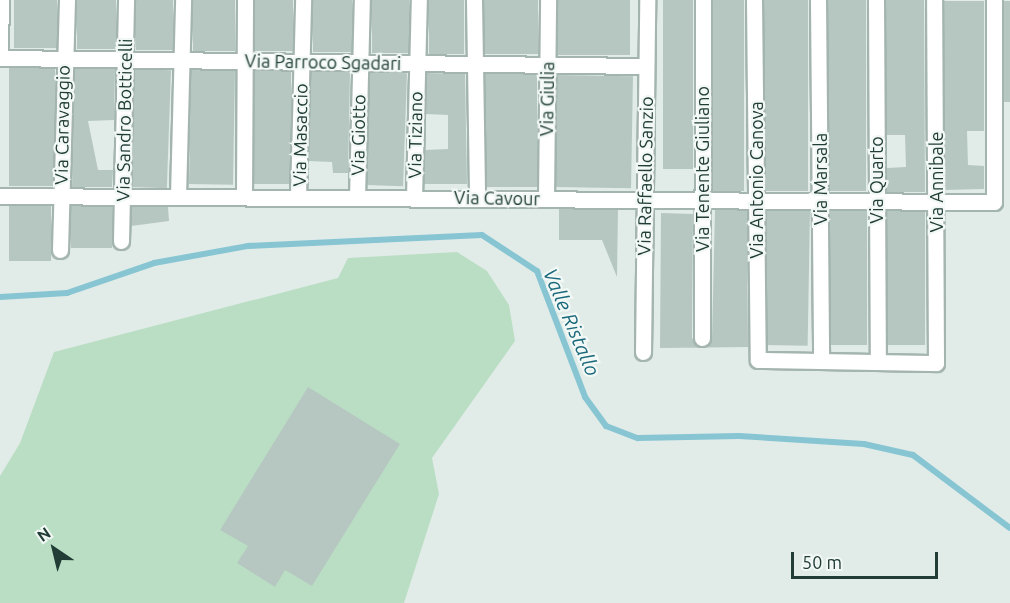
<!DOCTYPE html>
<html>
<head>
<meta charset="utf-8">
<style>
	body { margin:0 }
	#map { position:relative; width:1010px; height:603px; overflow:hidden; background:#e1ece8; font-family:Ubuntu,sans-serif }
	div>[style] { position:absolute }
	.green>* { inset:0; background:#badec4 }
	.stream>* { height:6px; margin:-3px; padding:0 3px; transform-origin:3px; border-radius:3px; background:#88c5d3 }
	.building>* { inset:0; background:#b6c7c1; transform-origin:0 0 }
	.roads { filter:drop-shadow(2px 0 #a4b4af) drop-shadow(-2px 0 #a4b4af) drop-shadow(0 2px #a4b4af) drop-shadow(0 -2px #a4b4af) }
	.minor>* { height:15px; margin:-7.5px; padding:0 7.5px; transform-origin:7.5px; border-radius:7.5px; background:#fff }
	span { translate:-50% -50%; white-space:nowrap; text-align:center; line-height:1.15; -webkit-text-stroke:4.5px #f2f8f5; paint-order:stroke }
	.street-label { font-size:18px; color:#213d36 }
	.water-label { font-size:20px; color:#1a687b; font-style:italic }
	.north { position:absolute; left:24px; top:519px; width:60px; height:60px; -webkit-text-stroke:4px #f2f8f5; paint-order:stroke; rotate:325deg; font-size:16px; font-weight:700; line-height:24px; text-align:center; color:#213d36 }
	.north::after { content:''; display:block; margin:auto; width:21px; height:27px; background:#213d36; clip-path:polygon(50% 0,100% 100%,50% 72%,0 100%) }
	.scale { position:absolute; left:791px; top:552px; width:147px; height:27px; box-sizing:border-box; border:3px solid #213d36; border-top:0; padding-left:8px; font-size:18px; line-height:21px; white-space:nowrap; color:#213d36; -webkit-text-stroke:4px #f2f8f5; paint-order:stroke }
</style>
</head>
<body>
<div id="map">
	<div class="green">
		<i style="clip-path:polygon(457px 252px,487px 271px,509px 305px,515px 341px,432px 458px,439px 494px,404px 603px,0 603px,0 476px,20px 443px,54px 352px,338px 278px,348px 258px)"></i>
	</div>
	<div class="stream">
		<i style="left:0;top:297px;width:67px;rotate:-3.4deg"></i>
		<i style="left:67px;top:293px;width:92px;rotate:-19deg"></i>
		<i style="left:154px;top:263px;width:96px;rotate:-10.3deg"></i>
		<i style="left:248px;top:246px;width:234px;rotate:-2.7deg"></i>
		<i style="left:482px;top:235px;width:66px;rotate:33.2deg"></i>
		<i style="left:537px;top:271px;width:135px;rotate:69.1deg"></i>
		<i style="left:585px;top:397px;width:36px;rotate:54deg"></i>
		<i style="left:606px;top:426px;width:34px;rotate:21deg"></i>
		<i style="left:638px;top:438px;width:101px;rotate:-1.1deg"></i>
		<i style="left:739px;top:436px;width:125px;rotate:3.7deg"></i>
		<i style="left:864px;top:444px;width:50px;rotate:12.7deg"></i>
		<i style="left:913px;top:455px;width:121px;rotate:37deg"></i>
	</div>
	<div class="building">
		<i style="left:14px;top:0;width:43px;height:48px"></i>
		<i style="left:77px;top:0;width:39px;height:49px"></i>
		<i style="left:136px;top:0;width:37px;height:50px"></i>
		<i style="left:193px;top:0;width:42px;height:51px"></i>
		<i style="left:255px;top:0;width:38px;height:51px"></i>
		<i style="left:313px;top:0;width:39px;height:52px"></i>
		<i style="left:372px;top:0;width:37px;height:53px"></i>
		<i style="left:429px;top:0;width:35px;height:54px"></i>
		<i style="left:484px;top:0;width:54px;height:54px"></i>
		<i style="left:558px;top:0;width:72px;height:55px"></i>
		<i style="left:663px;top:0;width:30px;height:169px"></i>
		<i style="left:713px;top:0;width:31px;height:191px"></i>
		<i style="left:764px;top:0;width:44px;height:191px"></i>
		<i style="left:828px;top:0;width:38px;height:191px"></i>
		<i style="clip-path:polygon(886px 0,924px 0,925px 192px,887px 192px,887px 168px,906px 167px,905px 135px,886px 135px)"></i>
		<i style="clip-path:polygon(944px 1px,984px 1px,984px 131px,967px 131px,968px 165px,984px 166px,984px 189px,945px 190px)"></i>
		<i style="left:1004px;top:1px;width:6px;height:101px"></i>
		<i style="left:9px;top:68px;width:46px;height:118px"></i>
		<i style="clip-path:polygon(75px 69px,115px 69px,114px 120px,88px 121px,98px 170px,113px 170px,112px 187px,72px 187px)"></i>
		<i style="left:134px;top:69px;width:37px;height:118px;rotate:2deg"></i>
		<i style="left:191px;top:70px;width:44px;height:114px;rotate:1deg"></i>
		<i style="left:254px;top:71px;width:37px;height:113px"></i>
		<i style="clip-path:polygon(311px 72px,350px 72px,348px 173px,333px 173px,332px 162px,309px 161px)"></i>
		<i style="left:370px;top:72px;width:37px;height:113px;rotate:2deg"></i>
		<i style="clip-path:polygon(427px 73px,465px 74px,467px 184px,424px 184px,425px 150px,448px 149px,448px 115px,426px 114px)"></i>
		<i style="left:485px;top:74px;width:52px;height:113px"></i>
		<i style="left:557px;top:75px;width:76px;height:112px;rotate:1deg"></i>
		<i style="left:9px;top:206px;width:42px;height:55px"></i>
		<i style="left:71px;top:206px;width:41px;height:42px"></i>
		<i style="clip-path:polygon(131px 207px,168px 207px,169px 221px,131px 226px)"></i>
		<i style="clip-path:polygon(559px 209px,618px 209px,617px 277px,602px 240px,559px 240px)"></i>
		<i style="clip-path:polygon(715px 210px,747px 210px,748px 347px,660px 348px,661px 213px,693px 214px,692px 338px,703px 348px,712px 338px)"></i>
		<i style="left:766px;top:210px;width:44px;height:135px;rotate:1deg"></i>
		<i style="left:830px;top:211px;width:37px;height:134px"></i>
		<i style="left:887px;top:211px;width:38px;height:134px"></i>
		<i style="clip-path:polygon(308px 387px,400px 444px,312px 586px,285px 570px,275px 587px,237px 563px,248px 546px,220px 530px)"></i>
	</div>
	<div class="roads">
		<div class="minor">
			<i style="left:474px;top:0;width:197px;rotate:89.1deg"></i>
			<i style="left:754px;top:0;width:360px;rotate:89.4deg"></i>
			<i style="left:758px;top:360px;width:178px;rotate:1deg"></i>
			<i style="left:936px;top:363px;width:363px;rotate:-90.3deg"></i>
			<i style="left:818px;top:0;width:359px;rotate:89.5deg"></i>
			<i style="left:876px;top:0;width:361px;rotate:89.7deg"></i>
			<i style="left:0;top:50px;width:50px;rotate:-88.9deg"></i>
			<i style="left:0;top:58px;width:646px;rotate:0.71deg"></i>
			<i style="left:0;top:196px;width:994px;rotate:0.35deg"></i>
			<i style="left:994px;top:202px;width:202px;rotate:-90deg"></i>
			<i style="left:178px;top:196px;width:196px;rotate:-88.5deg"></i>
			<i style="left:244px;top:196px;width:196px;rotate:-89.7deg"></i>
			<i style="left:298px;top:197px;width:197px;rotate:-88.5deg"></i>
			<i style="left:357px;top:198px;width:198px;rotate:-88.6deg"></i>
			<i style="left:414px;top:198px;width:198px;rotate:-88.6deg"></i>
			<i style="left:546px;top:199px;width:199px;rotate:-89.4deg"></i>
			<i style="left:121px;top:241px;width:241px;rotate:-88.8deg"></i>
			<i style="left:60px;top:250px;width:250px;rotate:-88.4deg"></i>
			<i style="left:702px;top:338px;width:338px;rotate:-89.8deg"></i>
			<i style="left:643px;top:352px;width:352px;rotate:-89.3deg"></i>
		</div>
	</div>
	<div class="street-label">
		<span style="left:323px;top:62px;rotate:1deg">Via Parroco Sgadari</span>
		<span style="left:547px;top:99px;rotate:-89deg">Via Giulia</span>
		<span style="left:124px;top:120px;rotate:-89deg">Via Sandro Botticelli</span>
		<span style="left:62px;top:125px;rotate:-89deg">Via Caravaggio</span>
		<span style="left:300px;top:135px;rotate:-89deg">Via Masaccio</span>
		<span style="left:358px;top:135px;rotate:-89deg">Via Giotto</span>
		<span style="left:415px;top:135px;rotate:-89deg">Via Tiziano</span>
		<span style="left:702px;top:169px;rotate:-90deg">Via Tenente Giuliano</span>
		<span style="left:645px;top:176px;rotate:-89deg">Via Raffaello Sanzio</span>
		<span style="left:820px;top:179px;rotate:-90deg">Via Marsala</span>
		<span style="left:756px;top:180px;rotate:-90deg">Via Antonio Canova</span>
		<span style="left:876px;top:180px;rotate:-90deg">Via Quarto</span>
		<span style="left:936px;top:182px;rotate:-90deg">Via Annibale</span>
		<span style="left:497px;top:198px;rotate:1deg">Via Cavour</span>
	</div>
	<div class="water-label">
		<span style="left:572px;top:322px;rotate:67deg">Valle Ristallo</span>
	</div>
	<div class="north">N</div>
	<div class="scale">50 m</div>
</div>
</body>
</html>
